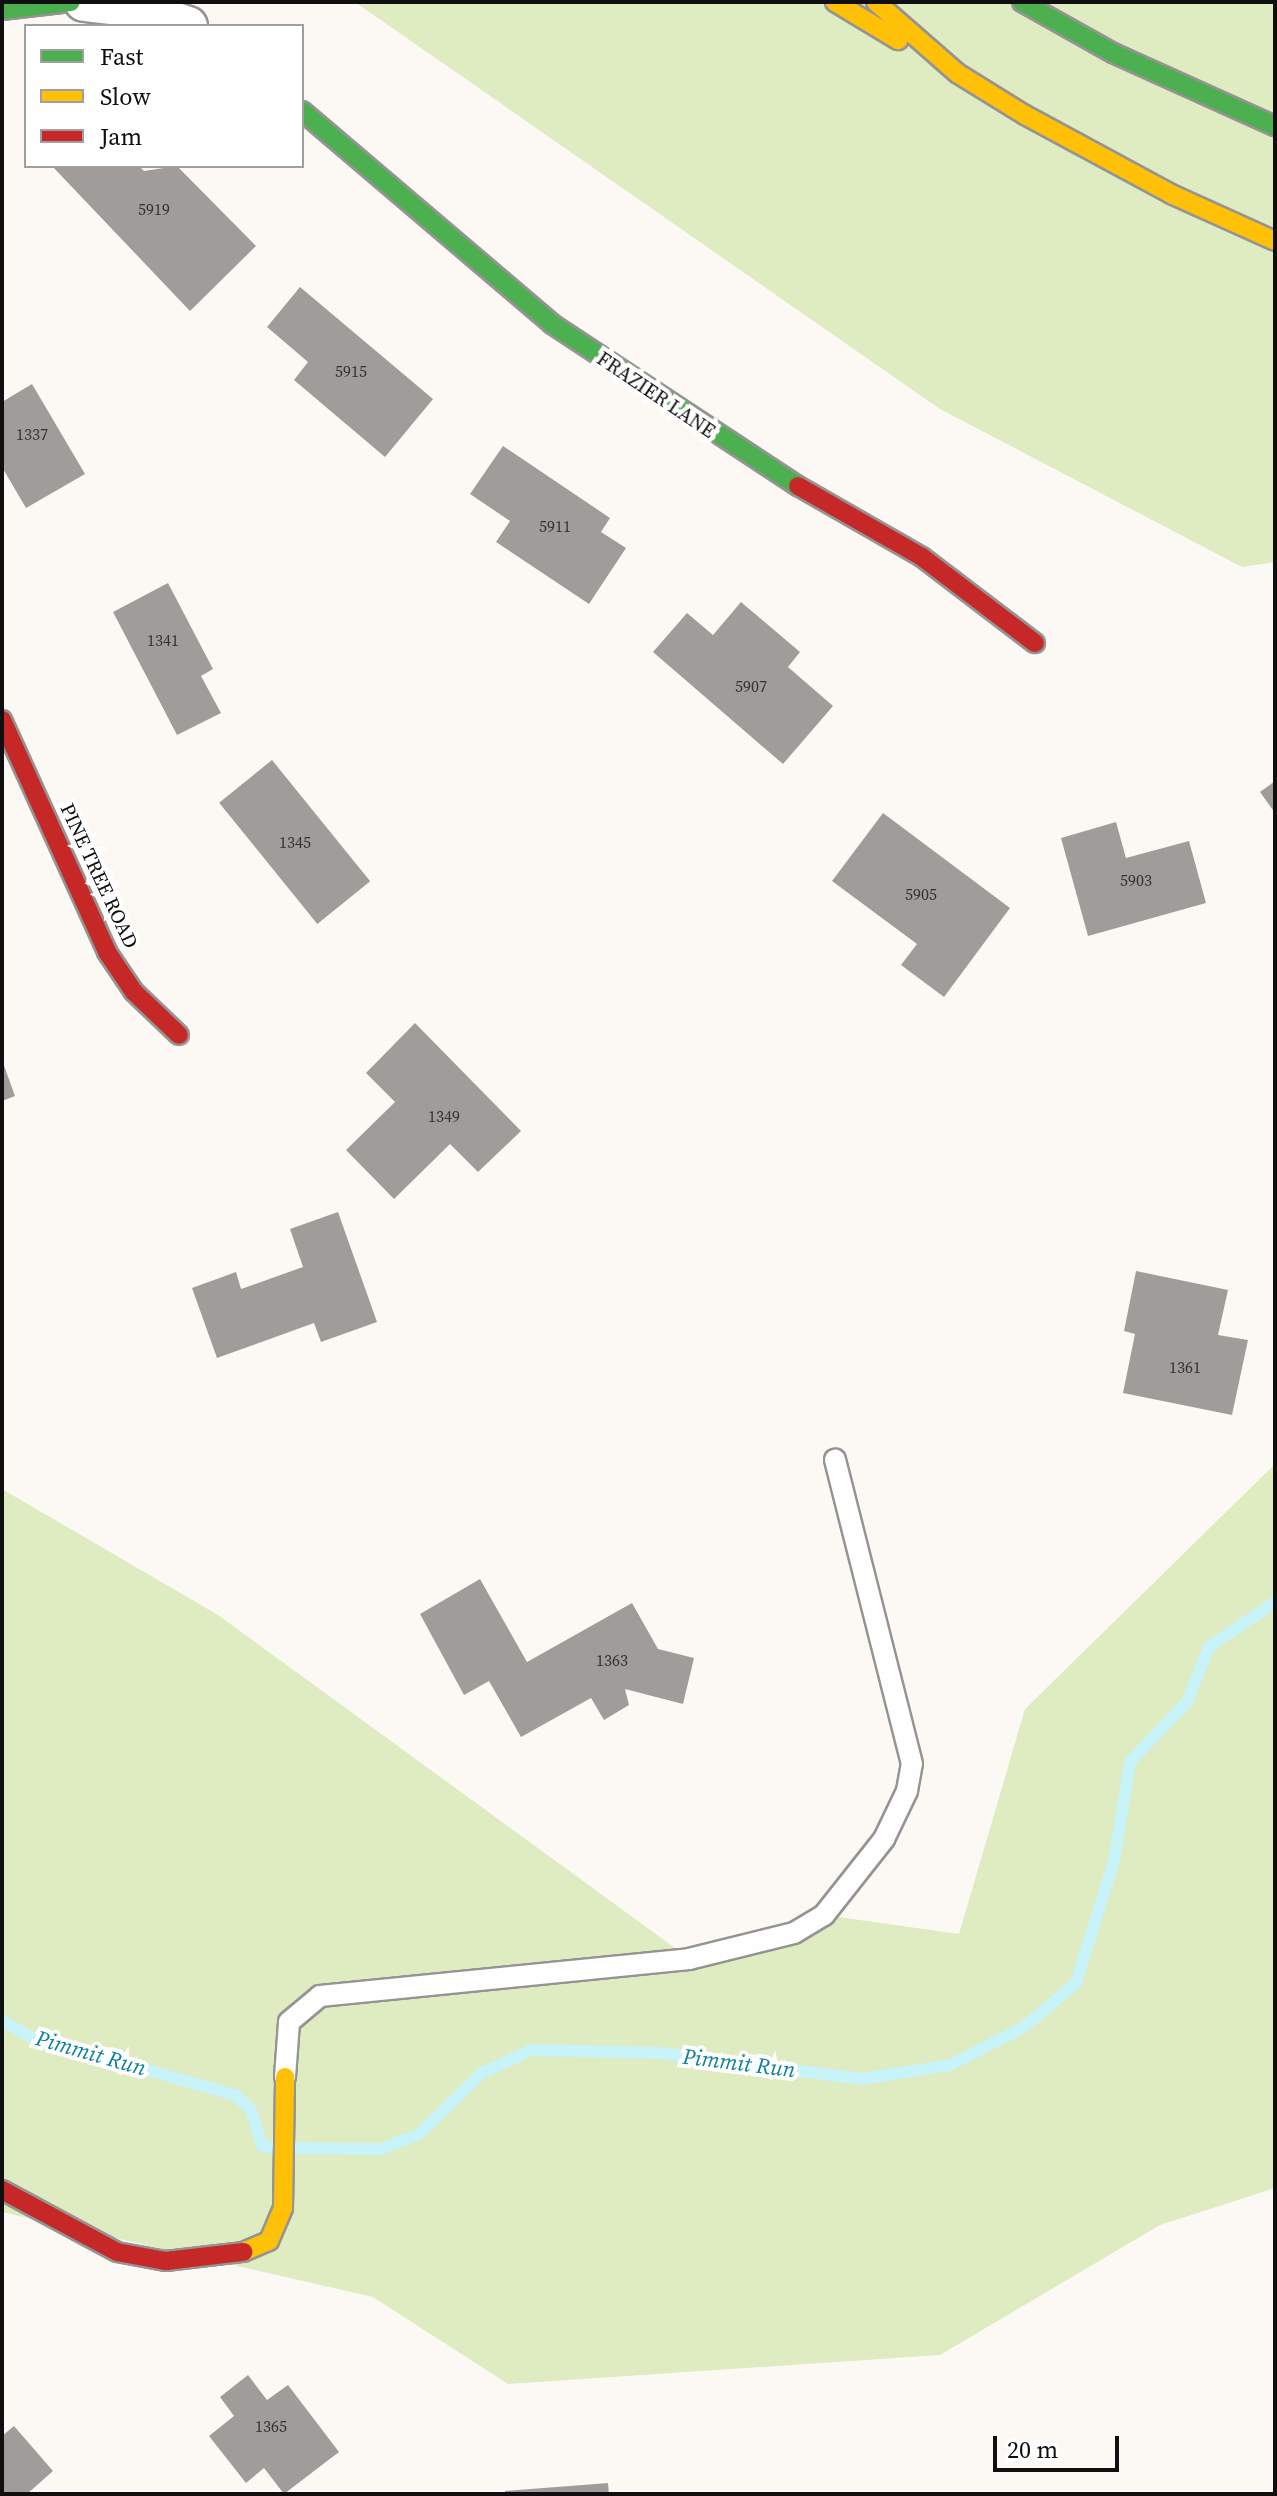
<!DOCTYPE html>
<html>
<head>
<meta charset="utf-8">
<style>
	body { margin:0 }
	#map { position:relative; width:1277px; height:2496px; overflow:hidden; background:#fcf9f5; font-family:"Source Serif 4",serif }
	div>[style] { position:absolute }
	.forest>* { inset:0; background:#dfebc0 }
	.stream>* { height:12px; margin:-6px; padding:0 6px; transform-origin:6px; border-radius:6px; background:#c8f3f9 }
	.building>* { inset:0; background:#a09c9a; transform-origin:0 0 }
	.roads { filter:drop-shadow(2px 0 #969493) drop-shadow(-2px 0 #969493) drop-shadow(0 2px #969493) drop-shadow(0 -2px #969493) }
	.lane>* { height:20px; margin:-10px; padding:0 10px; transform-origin:10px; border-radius:10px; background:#fffefe }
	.street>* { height:38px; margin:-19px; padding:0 19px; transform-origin:19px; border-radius:19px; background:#fffefe }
	.fast>* { height:18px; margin:-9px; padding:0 9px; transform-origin:9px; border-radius:9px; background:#4caf50 }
	.slow>* { height:18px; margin:-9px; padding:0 9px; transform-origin:9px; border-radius:9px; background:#ffc107 }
	.jam>* { height:18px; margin:-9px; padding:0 9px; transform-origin:9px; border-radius:9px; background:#c62828 }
	span { translate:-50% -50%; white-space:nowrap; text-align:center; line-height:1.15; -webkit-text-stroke:8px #fff; paint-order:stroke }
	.number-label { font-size:16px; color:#333232 }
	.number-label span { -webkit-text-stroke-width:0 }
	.street-label { font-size:20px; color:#0f0f0f }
	.water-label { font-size:22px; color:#0c819d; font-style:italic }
	.frame { position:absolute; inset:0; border:4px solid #0f0f0f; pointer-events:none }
	.legend { position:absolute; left:24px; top:24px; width:280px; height:144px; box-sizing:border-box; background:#fff; border:2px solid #9f9f9f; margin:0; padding:10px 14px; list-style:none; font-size:24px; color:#0f0f0f }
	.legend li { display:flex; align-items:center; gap:16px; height:40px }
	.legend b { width:40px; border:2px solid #9f9f9f }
	.scale { position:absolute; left:993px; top:2436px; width:126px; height:36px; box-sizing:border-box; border:4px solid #0f0f0f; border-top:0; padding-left:10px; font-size:24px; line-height:28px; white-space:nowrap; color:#0f0f0f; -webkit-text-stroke:6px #fff; paint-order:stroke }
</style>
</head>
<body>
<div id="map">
	<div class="forest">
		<i style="clip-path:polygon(355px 2px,1275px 2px,1275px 562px,1242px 567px,940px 409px)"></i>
		<i style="clip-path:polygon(1275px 1464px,1275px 2188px,1160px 2225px,940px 2355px,508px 2384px,373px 2297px,2px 2212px,2px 1489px,218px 1615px,690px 1959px,824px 1915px,959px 1934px,1025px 1709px)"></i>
	</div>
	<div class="stream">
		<i style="left:2px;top:2021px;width:33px;rotate:29deg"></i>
		<i style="left:31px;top:2037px;width:212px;rotate:15.9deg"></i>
		<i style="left:235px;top:2095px;width:22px;rotate:43deg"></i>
		<i style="left:251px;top:2110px;width:37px;rotate:73deg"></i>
		<i style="left:262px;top:2145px;width:12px;rotate:14deg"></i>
		<i style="left:274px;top:2148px;width:107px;rotate:0.5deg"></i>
		<i style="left:381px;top:2149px;width:41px;rotate:-21.5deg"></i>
		<i style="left:419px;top:2134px;width:88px;rotate:-44.1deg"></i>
		<i style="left:482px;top:2073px;width:54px;rotate:-25.1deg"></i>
		<i style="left:531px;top:2050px;width:130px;rotate:1.3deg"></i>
		<i style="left:661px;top:2053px;width:203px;rotate:7.4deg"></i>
		<i style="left:862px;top:2079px;width:89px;rotate:-9deg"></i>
		<i style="left:950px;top:2065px;width:83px;rotate:-27.2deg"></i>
		<i style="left:1024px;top:2027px;width:68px;rotate:-40.2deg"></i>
		<i style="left:1076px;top:1983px;width:128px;rotate:-72.7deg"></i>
		<i style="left:1114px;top:1861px;width:100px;rotate:-80.8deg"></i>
		<i style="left:1130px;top:1762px;width:83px;rotate:-46.5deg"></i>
		<i style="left:1187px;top:1702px;width:59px;rotate:-68.2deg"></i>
		<i style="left:1209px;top:1647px;width:80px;rotate:-34.3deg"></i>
	</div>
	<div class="building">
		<i style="clip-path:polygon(52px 166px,139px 166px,144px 171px,177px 166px,256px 246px,190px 311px)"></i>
		<i style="clip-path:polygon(300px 287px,433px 399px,385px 457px,294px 380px,308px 362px,267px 327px)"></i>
		<i style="clip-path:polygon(32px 384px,85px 474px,26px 508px,2px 467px,2px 402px)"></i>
		<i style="clip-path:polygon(503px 446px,610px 518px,601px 532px,626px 548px,589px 604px,496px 542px,510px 521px,470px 494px)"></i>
		<i style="clip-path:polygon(168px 583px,213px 669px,201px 676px,221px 713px,177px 735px,113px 612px)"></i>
		<i style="clip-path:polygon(741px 602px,800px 652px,788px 667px,833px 706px,783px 764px,653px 652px,687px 613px,713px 635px)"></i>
		<i style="left:272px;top:760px;width:156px;height:68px;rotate:51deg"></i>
		<i style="clip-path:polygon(1275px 781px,1275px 813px,1260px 792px)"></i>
		<i style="clip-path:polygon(883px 813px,1010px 908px,944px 997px,901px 965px,917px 944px,832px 881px)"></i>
		<i style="clip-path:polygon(1116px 822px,1126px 858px,1189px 841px,1206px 903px,1088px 936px,1061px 838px)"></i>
		<i style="clip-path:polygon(415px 1023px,521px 1131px,478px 1172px,450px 1144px,394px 1199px,346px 1150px,395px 1102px,366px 1073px)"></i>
		<i style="clip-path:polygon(2px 1060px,15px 1096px,2px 1101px)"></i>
		<i style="clip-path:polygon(338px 1212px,377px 1322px,321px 1342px,314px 1323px,217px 1358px,192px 1288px,236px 1272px,241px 1289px,303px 1267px,290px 1229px)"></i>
		<i style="clip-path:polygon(1136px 1271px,1228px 1290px,1218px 1335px,1248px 1340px,1232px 1415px,1123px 1393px,1135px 1334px,1124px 1331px)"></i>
		<i style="clip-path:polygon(480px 1579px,527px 1662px,632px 1603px,658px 1649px,694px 1658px,683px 1704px,625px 1689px,629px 1705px,604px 1720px,591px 1698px,521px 1737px,489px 1681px,464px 1695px,420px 1614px)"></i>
		<i style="clip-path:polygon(248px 2375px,267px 2400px,288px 2385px,339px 2452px,284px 2494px,264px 2468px,246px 2483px,209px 2436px,234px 2416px,220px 2397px)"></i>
		<i style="clip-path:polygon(14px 2426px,53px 2471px,27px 2494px,2px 2494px,2px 2436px)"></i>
		<i style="clip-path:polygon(608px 2483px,609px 2494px,505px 2494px,505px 2491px)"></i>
	</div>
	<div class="roads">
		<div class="lane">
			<i style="left:285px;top:2077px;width:55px;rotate:-85.8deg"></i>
			<i style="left:289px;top:2022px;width:40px;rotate:-40deg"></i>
			<i style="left:320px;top:1996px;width:371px;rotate:-5.7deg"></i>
			<i style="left:689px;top:1959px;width:108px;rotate:-13.9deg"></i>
			<i style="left:794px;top:1933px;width:35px;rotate:-31deg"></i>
			<i style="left:824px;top:1915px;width:97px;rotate:-51.7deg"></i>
			<i style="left:884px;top:1839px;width:53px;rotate:-64.4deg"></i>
			<i style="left:907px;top:1791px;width:27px;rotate:-80deg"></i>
			<i style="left:912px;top:1764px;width:314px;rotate:-104.2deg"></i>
		</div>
		<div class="street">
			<i style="left:84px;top:2px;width:51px;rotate:6.7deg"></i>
			<i style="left:135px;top:8px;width:56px;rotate:18.8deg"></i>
		</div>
		<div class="fast">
			<i style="left:1022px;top:2px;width:104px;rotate:29.3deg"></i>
			<i style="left:1113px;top:53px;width:178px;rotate:24.3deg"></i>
			<i style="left:2px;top:10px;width:69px;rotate:-6.6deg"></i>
			<i style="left:302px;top:111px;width:328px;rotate:40.4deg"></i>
			<i style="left:552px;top:324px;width:295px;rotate:33.4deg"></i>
		</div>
		<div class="slow">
			<i style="left:835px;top:2px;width:74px;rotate:31.1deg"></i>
			<i style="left:876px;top:2px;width:108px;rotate:41.2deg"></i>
			<i style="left:957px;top:73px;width:80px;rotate:31.7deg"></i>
			<i style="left:1025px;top:115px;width:166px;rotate:28.4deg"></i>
			<i style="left:1171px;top:194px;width:114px;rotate:24.3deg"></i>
			<i style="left:243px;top:2252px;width:28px;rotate:-23deg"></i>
			<i style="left:269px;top:2241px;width:36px;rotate:-67deg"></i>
			<i style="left:283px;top:2208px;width:131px;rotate:-89.1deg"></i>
		</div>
		<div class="jam">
			<i style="left:798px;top:486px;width:143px;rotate:29.8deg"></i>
			<i style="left:922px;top:557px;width:142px;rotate:37.3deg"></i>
			<i style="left:2px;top:720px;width:255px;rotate:65.6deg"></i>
			<i style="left:107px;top:952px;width:48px;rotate:56deg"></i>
			<i style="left:134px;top:992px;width:62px;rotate:43.7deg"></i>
			<i style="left:2px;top:2190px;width:131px;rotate:28.3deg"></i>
			<i style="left:117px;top:2252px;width:50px;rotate:10.4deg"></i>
			<i style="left:166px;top:2261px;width:78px;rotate:-6.7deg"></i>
		</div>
	</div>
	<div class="number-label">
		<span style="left:154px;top:209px">5919</span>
		<span style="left:351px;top:371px">5915</span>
		<span style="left:32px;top:434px">1337</span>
		<span style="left:555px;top:526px">5911</span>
		<span style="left:163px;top:640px">1341</span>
		<span style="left:751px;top:686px">5907</span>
		<span style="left:295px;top:842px">1345</span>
		<span style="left:1136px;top:880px">5903</span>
		<span style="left:921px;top:894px">5905</span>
		<span style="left:444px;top:1116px">1349</span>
		<span style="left:1185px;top:1367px">1361</span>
		<span style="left:612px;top:1660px">1363</span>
		<span style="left:271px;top:2426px">1365</span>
	</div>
	<div class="street-label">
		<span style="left:656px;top:395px;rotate:34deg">FRAZIER LANE</span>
		<span style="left:99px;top:876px;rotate:65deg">PINE TREE ROAD</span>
	</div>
	<div class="water-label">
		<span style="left:91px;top:2053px;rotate:16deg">Pimmit Run</span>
		<span style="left:739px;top:2063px;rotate:7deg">Pimmit Run</span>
	</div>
	<div class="frame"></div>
	<ul class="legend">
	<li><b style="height:10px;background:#4caf50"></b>Fast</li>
	<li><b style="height:10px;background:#ffc107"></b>Slow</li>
	<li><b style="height:10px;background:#c62828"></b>Jam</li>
	</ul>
	<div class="scale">20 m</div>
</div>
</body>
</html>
